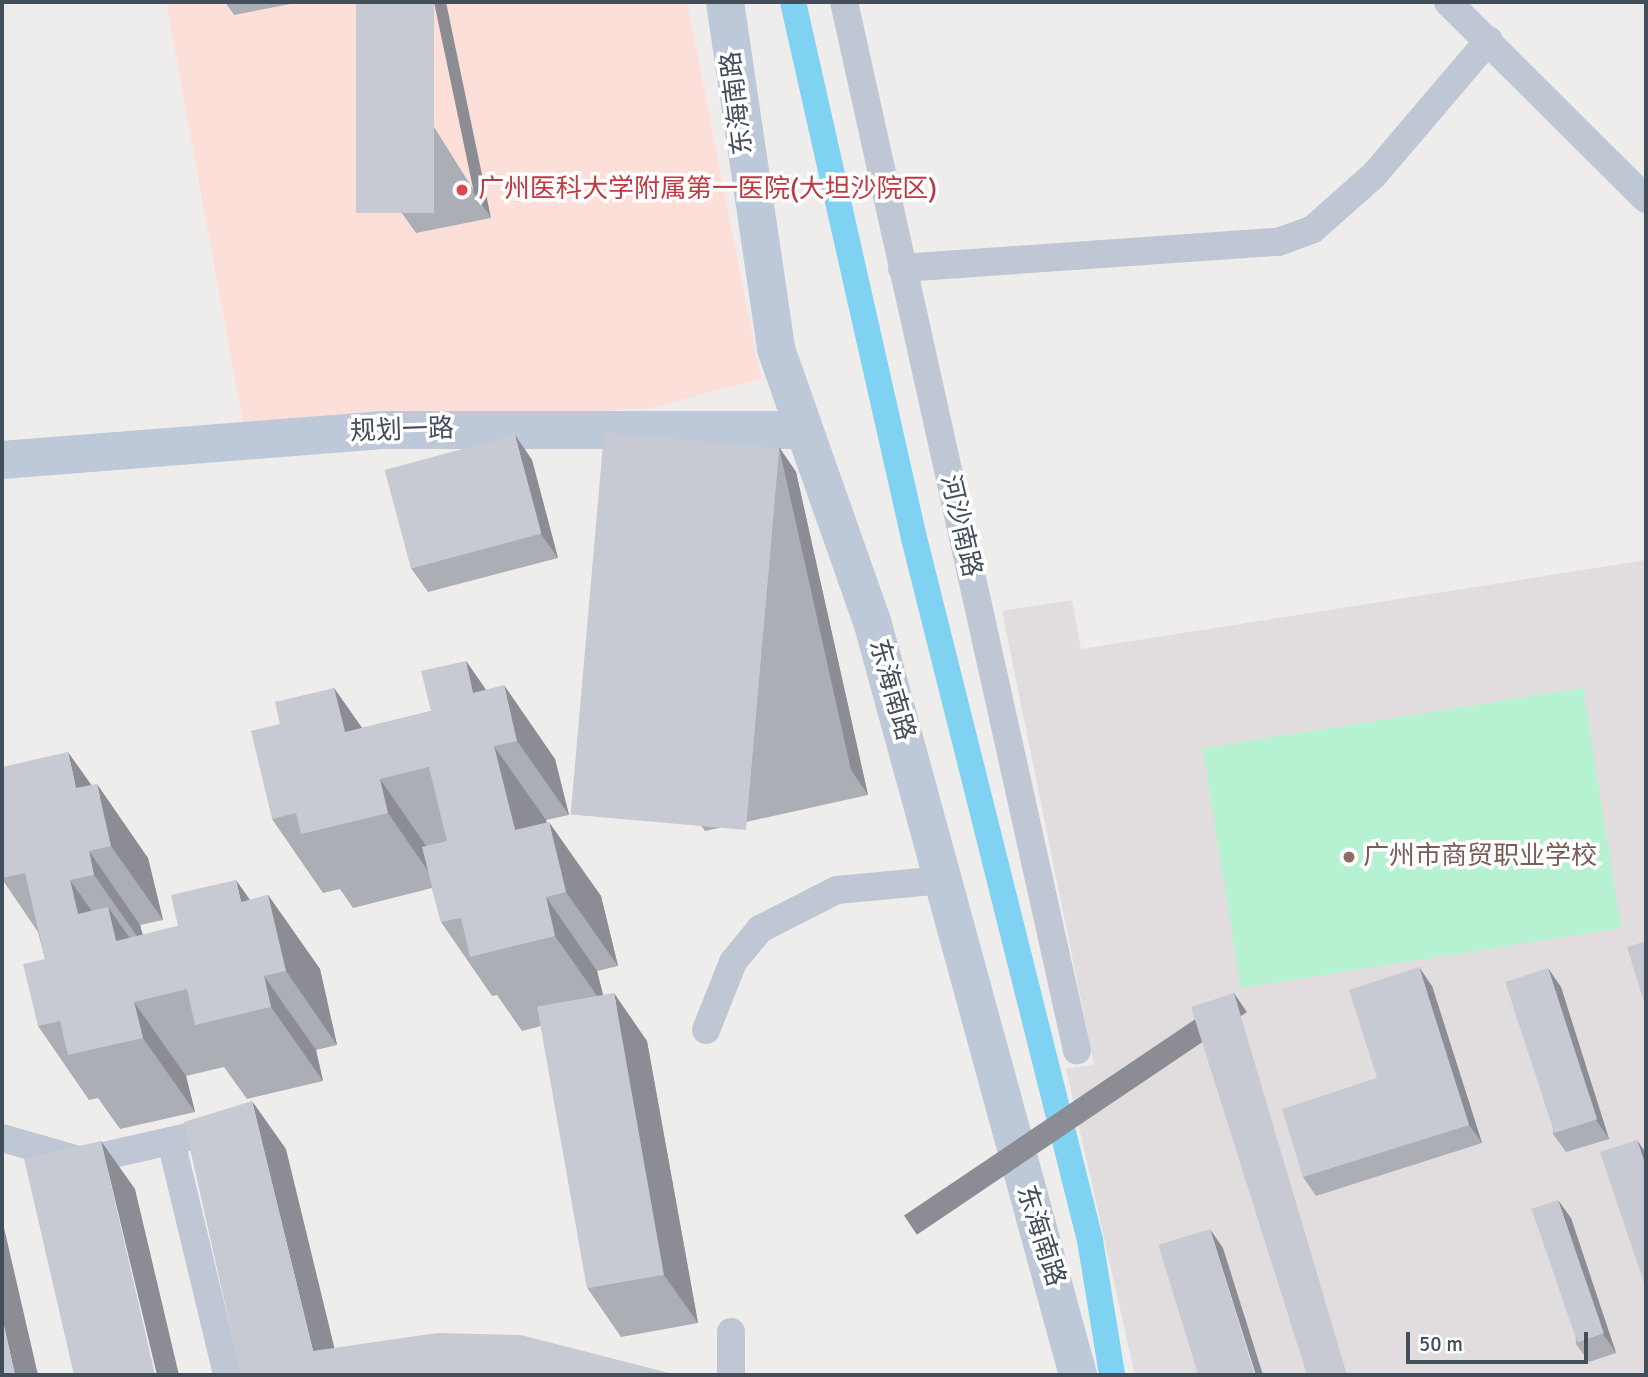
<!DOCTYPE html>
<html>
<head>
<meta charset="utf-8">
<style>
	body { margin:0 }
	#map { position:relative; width:1648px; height:1377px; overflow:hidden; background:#efecec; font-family:Signika,"Noto Sans SC",sans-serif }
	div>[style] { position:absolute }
	.education>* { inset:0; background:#e1ddde }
	.medical>* { inset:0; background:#fddfd9 }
	.green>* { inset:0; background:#b6f2d1; transform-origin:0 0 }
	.canal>* { height:26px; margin:-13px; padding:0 13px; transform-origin:13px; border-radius:13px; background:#7fd2f2 }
	.street>* { height:28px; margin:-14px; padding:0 14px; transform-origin:14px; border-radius:14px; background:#bec7d3 }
	.secondary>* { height:38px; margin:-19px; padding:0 19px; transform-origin:19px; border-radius:19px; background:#bdc8d8 }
	.wall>* { inset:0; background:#acaeb5 }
	.shaded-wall>* { inset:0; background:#8c8d94; transform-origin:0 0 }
	.building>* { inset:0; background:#c8cad3; transform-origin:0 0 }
	.dots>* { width:19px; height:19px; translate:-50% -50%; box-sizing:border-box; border:4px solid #fff; border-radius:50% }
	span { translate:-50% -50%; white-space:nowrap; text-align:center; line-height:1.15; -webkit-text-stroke:7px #fff; paint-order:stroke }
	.street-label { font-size:26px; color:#434e5b }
	.health-label { font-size:26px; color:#be3a42 }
	.left { translate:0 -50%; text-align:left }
	.education-label { font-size:26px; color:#785e54 }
	.frame { position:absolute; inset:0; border:4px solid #434e5b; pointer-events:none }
	.scale { position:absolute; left:1406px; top:1332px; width:182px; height:32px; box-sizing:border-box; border:4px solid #434e5b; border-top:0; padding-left:9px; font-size:21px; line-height:24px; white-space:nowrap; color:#434e5b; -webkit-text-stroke:5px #fff; paint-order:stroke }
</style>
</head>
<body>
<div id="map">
	<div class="education">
		<i style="clip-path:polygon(1646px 560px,1646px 1375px,1135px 1375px,1066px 1069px,1094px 1064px,1002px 611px,1072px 600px,1081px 649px)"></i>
	</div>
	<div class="medical">
		<i style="clip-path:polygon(166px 2px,687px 2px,761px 379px,650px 408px,245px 434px)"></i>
	</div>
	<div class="green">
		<i style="left:1583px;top:688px;width:243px;height:385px;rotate:81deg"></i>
	</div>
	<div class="canal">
		<i style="left:793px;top:2px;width:549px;rotate:77.28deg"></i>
		<i style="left:914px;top:538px;width:724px;rotate:75.93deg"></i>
		<i style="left:1090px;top:1240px;width:137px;rotate:80.7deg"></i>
	</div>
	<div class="street">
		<i style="left:844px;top:2px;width:1074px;rotate:77.47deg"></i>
		<i style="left:1448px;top:2px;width:279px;rotate:44.9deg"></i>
		<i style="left:902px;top:268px;width:377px;rotate:-4deg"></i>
		<i style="left:1278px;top:242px;width:37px;rotate:-20deg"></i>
		<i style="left:1313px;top:229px;width:81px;rotate:-41.5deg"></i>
		<i style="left:1374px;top:175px;width:177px;rotate:-49.6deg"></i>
		<i style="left:706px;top:1030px;width:73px;rotate:-68.3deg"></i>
		<i style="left:733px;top:962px;width:43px;rotate:-50.7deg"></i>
		<i style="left:760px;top:929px;width:86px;rotate:-26.9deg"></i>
		<i style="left:837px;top:890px;width:106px;rotate:-5.4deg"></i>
		<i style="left:2px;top:1138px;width:83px;rotate:16deg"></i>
		<i style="left:82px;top:1161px;width:109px;rotate:-12.8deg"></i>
		<i style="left:171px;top:1141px;width:241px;rotate:76.5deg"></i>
		<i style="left:731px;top:1332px;width:43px;rotate:90deg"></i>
	</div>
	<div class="secondary">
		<i style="left:725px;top:2px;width:351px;rotate:81.6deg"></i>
		<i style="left:776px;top:349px;width:288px;rotate:70.6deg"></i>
		<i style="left:872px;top:621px;width:782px;rotate:74.72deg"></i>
		<i style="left:2px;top:460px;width:378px;rotate:-4.5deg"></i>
		<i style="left:379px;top:430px;width:425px"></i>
	</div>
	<div class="wall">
		<i style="clip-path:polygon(225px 2px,301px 2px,234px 15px)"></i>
		<i style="clip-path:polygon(356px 2px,491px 218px,416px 233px,399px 209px)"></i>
		<i style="clip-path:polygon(515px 435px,532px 460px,558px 558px,428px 592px,411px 568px)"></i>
		<i style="clip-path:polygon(779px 447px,796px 472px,868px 795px,705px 831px,687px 807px)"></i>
		<i style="clip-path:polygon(466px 661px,486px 690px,555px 759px,569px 815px,546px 820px,547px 823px,601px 896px,618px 966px,597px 971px,603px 995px,647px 1041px,698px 1323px,621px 1337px,588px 1289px,541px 1026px,522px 1031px,497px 995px,492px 996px,441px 922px,432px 888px,353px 908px,340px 889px,323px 893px,272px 819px,280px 724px,334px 688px,362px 728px,431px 711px)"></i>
		<i style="clip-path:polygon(2px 767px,91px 785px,148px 858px,163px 920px,140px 925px,143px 935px,178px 926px,250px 900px,268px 895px,320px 969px,337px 1045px,316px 1050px,323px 1081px,247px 1099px,224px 1067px,186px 1076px,195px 1112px,120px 1129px,98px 1098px,89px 1100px,38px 1026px,45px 959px,38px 932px,2px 879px)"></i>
		<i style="clip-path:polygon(1432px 986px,1482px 1143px,1316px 1196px,1303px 1177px,1377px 1078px)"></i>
		<i style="clip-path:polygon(1561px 987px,1609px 1139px,1566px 1152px,1553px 1134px)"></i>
		<i style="clip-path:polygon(1571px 1218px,1616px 1353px,1589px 1362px,1576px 1344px)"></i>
	</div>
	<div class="shaded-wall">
		<i style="clip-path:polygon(434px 2px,446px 2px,491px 218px,474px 193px)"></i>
		<i style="clip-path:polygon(515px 435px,532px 460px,558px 558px,541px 534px)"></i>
		<i style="clip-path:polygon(779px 447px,796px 472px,868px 795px,851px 770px)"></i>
		<i style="clip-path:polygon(466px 661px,514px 730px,504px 685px,555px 759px,569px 815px,517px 741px,473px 693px)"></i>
		<i style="clip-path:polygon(334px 688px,386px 762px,380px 779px,431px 853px,439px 887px,388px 813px,345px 732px)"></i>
		<i style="clip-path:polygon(494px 746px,546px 820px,564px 893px,515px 830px)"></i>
		<i style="clip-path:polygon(68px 752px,100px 797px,97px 784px,148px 858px,163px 920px,111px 846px,76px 788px)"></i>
		<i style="clip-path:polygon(549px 822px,601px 896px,618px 966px,566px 892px)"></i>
		<i style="clip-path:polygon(89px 851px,140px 925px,146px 949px,94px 875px)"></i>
		<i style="clip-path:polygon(70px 880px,122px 954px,78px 914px)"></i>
		<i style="clip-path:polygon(236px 880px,278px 940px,268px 895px,320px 969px,337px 1045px,286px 971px,241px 902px)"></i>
		<i style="clip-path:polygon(546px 897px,597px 971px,607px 1010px,555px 936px)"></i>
		<i style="clip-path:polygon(108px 907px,160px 981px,116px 941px)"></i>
		<i style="clip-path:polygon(1419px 967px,1432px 986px,1482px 1143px,1469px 1125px)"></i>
		<i style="clip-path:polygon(1548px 968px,1561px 987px,1609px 1139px,1596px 1120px)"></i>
		<i style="clip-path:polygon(264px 976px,316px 1050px,323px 1081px,271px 1007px)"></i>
		<i style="clip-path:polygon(614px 993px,647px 1041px,698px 1323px,664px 1275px)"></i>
		<i style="left:1234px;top:993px;width:23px;height:398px;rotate:56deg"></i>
		<i style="clip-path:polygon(134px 1002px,186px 1076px,195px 1112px,143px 1038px)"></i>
		<i style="clip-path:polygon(252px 1101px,286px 1149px,341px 1375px,313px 1351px)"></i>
		<i style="clip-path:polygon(1637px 1140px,1646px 1153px,1646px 1167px)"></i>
		<i style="clip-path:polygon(101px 1141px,135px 1189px,179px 1375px,157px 1375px)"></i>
		<i style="clip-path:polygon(1558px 1200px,1571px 1218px,1616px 1353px,1603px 1334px)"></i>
		<i style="clip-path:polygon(2px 1219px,38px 1375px,15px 1375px,2px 1317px)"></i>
		<i style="clip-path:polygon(1210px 1229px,1223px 1248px,1263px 1375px,1256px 1375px)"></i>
	</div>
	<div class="building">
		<i style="left:356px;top:2px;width:78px;height:211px"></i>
		<i style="left:604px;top:433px;width:176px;height:383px;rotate:5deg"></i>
		<i style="left:515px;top:435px;width:102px;height:135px;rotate:75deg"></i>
		<i style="clip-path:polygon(466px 661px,473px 693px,504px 685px,517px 741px,494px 746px,515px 830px,549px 822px,566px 892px,546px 897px,555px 936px,470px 957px,461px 918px,441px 922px,422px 847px,447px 841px,429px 767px,380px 779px,388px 813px,301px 834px,296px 813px,272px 819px,251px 731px,280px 724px,275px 702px,334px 688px,345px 732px,431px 711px,421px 671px)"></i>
		<i style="clip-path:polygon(68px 752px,76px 788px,97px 784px,111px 846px,89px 851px,94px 875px,70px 880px,78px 914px,108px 907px,116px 941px,178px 926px,171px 895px,236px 880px,241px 902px,268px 895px,286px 971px,264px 976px,271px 1007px,195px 1025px,187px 989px,134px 1002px,143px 1038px,68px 1055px,60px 1021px,38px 1026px,23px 964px,45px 959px,25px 873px,2px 878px,2px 767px)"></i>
		<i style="clip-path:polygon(1646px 941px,1646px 1009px,1627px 947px)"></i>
		<i style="clip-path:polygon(1419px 967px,1469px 1125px,1303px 1177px,1282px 1109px,1377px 1078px,1349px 990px)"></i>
		<i style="left:1548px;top:968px;width:159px;height:45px;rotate:72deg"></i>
		<i style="left:614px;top:993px;width:286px;height:78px;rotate:80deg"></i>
		<i style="clip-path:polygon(1234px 993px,1347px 1375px,1307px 1375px,1191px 1007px)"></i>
		<i style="clip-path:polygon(252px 1101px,313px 1351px,437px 1333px,521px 1335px,677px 1375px,241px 1375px,184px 1122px)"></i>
		<i style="clip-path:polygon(1637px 1140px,1646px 1167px,1646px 1289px,1600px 1152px)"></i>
		<i style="left:101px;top:1141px;width:241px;height:79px;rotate:77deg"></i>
		<i style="left:1558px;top:1200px;width:141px;height:28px;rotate:71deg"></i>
		<i style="left:1210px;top:1229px;width:153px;height:54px;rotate:73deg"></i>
		<i style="clip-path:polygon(2px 1317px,15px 1375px,2px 1375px)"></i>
	</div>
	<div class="dots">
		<i style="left:462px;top:190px;background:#e0444e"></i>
		<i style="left:1349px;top:857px;background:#8d6e63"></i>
	</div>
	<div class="street-label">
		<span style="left:738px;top:103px;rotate:-97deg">东海南路</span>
		<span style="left:402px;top:431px;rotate:-2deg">规划一路</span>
		<span style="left:960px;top:526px;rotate:77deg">河沙南路</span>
		<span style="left:891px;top:690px;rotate:74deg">东海南路</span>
		<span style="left:1040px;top:1236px;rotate:72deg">东海南路</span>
	</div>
	<div class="health-label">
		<span class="left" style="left:478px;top:190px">广州医科大学附属第一医院(大坦沙院区)</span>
	</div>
	<div class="education-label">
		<span class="left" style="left:1363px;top:857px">广州市商贸职业学校</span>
	</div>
	<div class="frame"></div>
	<div class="scale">50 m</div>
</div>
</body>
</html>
